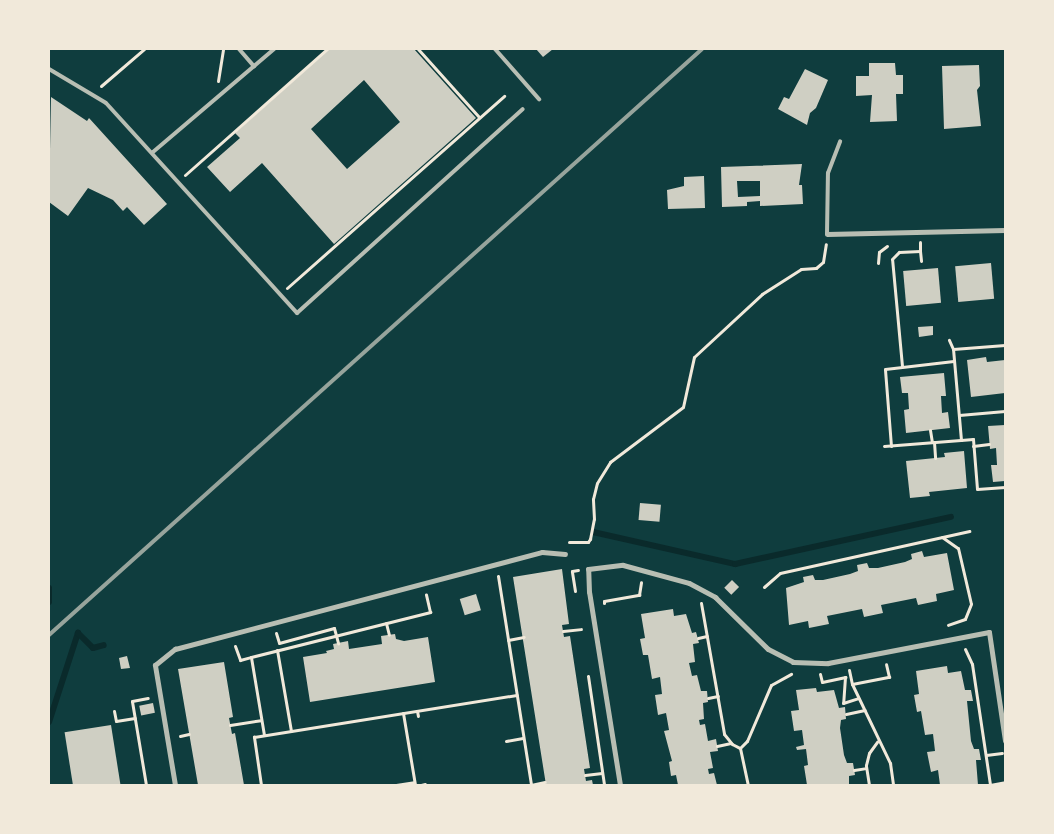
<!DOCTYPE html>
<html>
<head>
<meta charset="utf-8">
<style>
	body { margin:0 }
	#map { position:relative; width:1054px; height:834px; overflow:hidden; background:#0f3d3e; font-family:"DejaVu Sans",sans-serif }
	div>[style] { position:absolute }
	.stream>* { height:6px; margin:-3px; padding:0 3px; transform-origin:3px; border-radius:3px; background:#0a2a2b }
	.building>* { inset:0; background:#cfcfc3; transform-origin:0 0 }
	.path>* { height:3px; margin:-1.5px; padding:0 1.5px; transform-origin:1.5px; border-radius:1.5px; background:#f1e9da }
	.service>* { height:4px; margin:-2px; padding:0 2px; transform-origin:2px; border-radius:2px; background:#b8beb3 }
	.minor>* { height:5px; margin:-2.5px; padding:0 2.5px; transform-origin:2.5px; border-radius:2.5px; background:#b8beb3 }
	.rail>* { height:4px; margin:-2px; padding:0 2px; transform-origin:2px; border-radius:2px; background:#97a49c }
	span { translate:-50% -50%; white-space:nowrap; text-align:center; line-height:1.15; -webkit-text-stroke:4px #f1e9da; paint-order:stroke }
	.frame { position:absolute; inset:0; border:50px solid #f1e9da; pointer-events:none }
</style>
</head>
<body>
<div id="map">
	<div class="stream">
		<i style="left:593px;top:532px;width:146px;rotate:12.7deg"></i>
		<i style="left:735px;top:564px;width:221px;rotate:-12.3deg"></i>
		<i style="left:49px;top:588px;width:14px;rotate:90deg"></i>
		<i style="left:49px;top:722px;width:94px;rotate:-72deg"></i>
		<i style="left:78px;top:633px;width:21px;rotate:45deg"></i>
		<i style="left:93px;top:648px;width:11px;rotate:-15deg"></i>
	</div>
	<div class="building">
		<i style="clip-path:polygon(evenodd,329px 49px,414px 49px,476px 118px,334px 244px,262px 163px,230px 192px,207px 167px,240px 138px,235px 133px,329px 49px,364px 80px,400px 122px,347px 169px,311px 129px,364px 80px)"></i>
		<i style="clip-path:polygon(536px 49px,553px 49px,543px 57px)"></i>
		<i style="clip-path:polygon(869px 63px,895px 63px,896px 75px,903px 75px,903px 94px,896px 94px,897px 121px,870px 122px,872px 95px,856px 96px,856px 76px,869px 76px)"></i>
		<i style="clip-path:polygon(979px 65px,980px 86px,977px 90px,981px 126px,944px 129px,942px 66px)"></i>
		<i style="clip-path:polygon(805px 69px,828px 80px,816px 108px,810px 113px,807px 125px,778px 109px,784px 97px,789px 99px)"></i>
		<i style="clip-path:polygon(51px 97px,87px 121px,89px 118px,167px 204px,144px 225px,127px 207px,123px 211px,113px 200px,88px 188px,68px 216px,49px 202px)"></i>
		<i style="clip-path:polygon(evenodd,802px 164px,799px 185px,802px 185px,803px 204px,760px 206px,760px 201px,747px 202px,747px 206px,722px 207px,721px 167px,802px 164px,737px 181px,760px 181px,760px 196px,738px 197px,737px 181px)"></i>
		<i style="clip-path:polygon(704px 176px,705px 208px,668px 209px,667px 190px,684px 186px,684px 177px)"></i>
		<i style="left:991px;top:263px;width:36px;height:36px;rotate:85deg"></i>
		<i style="left:938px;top:268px;width:35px;height:35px;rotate:85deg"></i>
		<i style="clip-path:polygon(933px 326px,933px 335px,919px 337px,918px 327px)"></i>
		<i style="clip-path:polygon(986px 357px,987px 362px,1005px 360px,1005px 393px,971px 397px,967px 360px)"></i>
		<i style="clip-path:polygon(944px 373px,946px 396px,941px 396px,942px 413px,948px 412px,950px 428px,906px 433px,904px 410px,909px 409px,908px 393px,902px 393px,900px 377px)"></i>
		<i style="clip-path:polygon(1005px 425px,1005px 481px,993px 482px,991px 465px,997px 465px,996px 448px,990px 449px,988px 426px)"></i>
		<i style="clip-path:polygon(964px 451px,967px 488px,929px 492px,930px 496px,910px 498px,906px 461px,945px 457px,944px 453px)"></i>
		<i style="left:640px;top:503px;width:21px;height:17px;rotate:5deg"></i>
		<i style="clip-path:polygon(922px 551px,924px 557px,947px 553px,954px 590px,936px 594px,937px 601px,918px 605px,916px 598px,881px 605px,883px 613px,864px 617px,862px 609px,827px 616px,829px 624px,809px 628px,808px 621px,789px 625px,786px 588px,804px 582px,803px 577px,813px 575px,815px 580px,823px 580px,850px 574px,858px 571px,857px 565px,867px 563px,869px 568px,878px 568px,905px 562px,912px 559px,911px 554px)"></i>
		<i style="clip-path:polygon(562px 569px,569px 624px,562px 625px,564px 637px,570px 636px,590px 768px,584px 769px,586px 781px,592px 780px,593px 785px,546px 785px,513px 577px)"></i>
		<i style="left:732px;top:580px;width:10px;height:11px;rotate:45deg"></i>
		<i style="left:476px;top:594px;width:17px;height:17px;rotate:73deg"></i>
		<i style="clip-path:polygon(673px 609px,674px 616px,686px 614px,692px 633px,696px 632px,699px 643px,693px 644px,695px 662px,689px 663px,692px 676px,697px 675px,701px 691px,707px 691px,708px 702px,703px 703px,704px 719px,699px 720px,700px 725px,705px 724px,708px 741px,716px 739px,718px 751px,710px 752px,713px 768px,708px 769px,709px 774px,714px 773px,717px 785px,678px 785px,676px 775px,671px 776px,669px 762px,672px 761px,664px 731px,669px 730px,666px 713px,658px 715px,655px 695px,662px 694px,660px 677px,652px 679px,648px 655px,643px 655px,640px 639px,645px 638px,641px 614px)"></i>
		<i style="clip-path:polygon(395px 634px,396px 639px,404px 641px,428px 637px,435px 682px,310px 702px,303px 657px,327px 653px,326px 651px,334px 649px,333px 644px,348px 641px,349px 649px,382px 644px,381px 636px)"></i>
		<i style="clip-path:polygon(127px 656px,130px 668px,121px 669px,119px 658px)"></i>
		<i style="clip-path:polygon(224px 662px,233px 717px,229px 718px,232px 734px,235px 733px,244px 785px,198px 785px,178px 669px)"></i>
		<i style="clip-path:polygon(947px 666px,948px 673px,961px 671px,965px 690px,971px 690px,973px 701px,967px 701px,971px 741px,974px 749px,979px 749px,981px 760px,976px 760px,978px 785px,940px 785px,938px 770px,931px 772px,927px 752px,935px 751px,933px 734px,925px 735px,921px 711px,917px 712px,914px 695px,919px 694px,916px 671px)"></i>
		<i style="clip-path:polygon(816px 688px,817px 692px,834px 690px,839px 708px,845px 707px,846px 719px,841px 720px,840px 728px,844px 755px,847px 763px,853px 763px,855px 775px,849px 776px,849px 785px,807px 785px,804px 766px,808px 765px,806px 749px,797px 750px,796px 747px,804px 745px,802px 730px,794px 731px,791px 711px,799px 710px,796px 690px)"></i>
		<i style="left:153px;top:703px;width:10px;height:14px;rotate:79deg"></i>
		<i style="left:111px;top:725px;width:61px;height:47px;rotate:81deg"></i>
	</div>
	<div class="path">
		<i style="left:418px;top:49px;width:91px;rotate:48.1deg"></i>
		<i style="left:218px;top:81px;width:32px;rotate:-81deg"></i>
		<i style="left:101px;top:86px;width:57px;rotate:-40.7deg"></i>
		<i style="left:185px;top:175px;width:190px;rotate:-41.6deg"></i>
		<i style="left:920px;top:251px;width:10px;rotate:84deg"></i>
		<i style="left:878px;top:263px;width:11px;rotate:-85deg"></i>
		<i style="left:879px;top:252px;width:10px;rotate:-37deg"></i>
		<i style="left:287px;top:288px;width:290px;rotate:-41.5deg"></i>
		<i style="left:953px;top:349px;width:52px;rotate:-4.4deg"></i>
		<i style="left:902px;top:366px;width:107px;rotate:-95.3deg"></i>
		<i style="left:892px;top:259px;width:10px;rotate:-45deg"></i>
		<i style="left:899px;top:252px;width:21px;rotate:-3deg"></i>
		<i style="left:920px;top:251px;width:9px;rotate:-90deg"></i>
		<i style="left:959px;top:415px;width:46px;rotate:-5deg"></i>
		<i style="left:930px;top:430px;width:12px;rotate:81deg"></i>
		<i style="left:961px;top:440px;width:12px;rotate:-5deg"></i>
		<i style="left:973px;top:439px;width:50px;rotate:85.4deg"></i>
		<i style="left:977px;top:489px;width:28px;rotate:-4deg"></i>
		<i style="left:934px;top:442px;width:16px;rotate:86deg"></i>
		<i style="left:884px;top:446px;width:77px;rotate:-4.5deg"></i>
		<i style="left:961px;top:440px;width:91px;rotate:-95deg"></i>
		<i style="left:953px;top:349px;width:10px;rotate:-114deg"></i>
		<i style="left:891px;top:446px;width:77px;rotate:-94.5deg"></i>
		<i style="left:885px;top:369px;width:69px;rotate:-6.6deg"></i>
		<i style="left:973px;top:446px;width:16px;rotate:-7deg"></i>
		<i style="left:942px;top:537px;width:19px;rotate:35deg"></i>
		<i style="left:958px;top:548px;width:57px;rotate:76.9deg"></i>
		<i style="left:971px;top:604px;width:16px;rotate:112deg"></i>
		<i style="left:965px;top:619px;width:18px;rotate:161deg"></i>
		<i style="left:569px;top:542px;width:19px"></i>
		<i style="left:588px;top:542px;width:4px;rotate:-56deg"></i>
		<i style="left:590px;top:539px;width:20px;rotate:-79deg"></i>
		<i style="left:594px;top:519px;width:20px;rotate:-93deg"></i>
		<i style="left:593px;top:499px;width:16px;rotate:-76deg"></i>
		<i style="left:597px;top:483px;width:25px;rotate:-58deg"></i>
		<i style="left:610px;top:462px;width:91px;rotate:-37deg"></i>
		<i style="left:683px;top:407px;width:51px;rotate:-77.6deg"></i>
		<i style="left:694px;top:357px;width:93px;rotate:-42.8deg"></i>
		<i style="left:762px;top:294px;width:46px;rotate:-32.7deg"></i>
		<i style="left:801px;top:269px;width:15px;rotate:-4deg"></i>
		<i style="left:816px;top:268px;width:9px;rotate:-41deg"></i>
		<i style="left:823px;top:262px;width:18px;rotate:-81deg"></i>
		<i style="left:498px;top:576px;width:212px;rotate:81deg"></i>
		<i style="left:764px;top:587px;width:21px;rotate:-41deg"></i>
		<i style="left:780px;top:573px;width:194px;rotate:-12.5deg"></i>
		<i style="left:575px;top:591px;width:20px;rotate:-99deg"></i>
		<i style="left:572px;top:571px;width:6px;rotate:-9deg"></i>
		<i style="left:604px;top:603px;width:2px;rotate:-90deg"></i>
		<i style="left:604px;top:601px;width:36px;rotate:-10deg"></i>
		<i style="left:639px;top:595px;width:13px;rotate:-81deg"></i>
		<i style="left:701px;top:603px;width:133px;rotate:80deg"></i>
		<i style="left:724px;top:734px;width:13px;rotate:51deg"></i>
		<i style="left:732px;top:744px;width:9px;rotate:27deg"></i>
		<i style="left:740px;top:748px;width:10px;rotate:-45deg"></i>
		<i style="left:747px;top:741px;width:61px;rotate:-66.8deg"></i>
		<i style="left:771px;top:685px;width:23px;rotate:-29deg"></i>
		<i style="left:386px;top:623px;width:12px;rotate:76deg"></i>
		<i style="left:563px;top:631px;width:18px;rotate:-6deg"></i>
		<i style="left:276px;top:633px;width:10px;rotate:73deg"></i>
		<i style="left:279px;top:643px;width:57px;rotate:-15.3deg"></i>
		<i style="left:334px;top:628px;width:16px;rotate:75deg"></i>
		<i style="left:698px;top:638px;width:9px;rotate:-13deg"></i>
		<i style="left:508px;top:640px;width:16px;rotate:-11deg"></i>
		<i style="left:235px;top:646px;width:15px;rotate:70deg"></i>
		<i style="left:240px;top:660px;width:11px;rotate:-15deg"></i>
		<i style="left:965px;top:649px;width:17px;rotate:65deg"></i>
		<i style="left:972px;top:664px;width:122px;rotate:81.5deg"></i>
		<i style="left:277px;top:650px;width:82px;rotate:80.2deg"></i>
		<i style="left:849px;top:670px;width:14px;rotate:78deg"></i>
		<i style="left:852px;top:684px;width:38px;rotate:-11deg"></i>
		<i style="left:889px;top:677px;width:13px;rotate:-103deg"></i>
		<i style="left:820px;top:674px;width:8px;rotate:76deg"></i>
		<i style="left:822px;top:682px;width:24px;rotate:-12deg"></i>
		<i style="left:845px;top:677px;width:26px;rotate:94deg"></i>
		<i style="left:843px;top:703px;width:16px;rotate:-18deg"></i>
		<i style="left:588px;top:676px;width:110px;rotate:81.6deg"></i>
		<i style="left:852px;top:684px;width:88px;rotate:64.3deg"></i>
		<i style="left:890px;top:763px;width:22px;rotate:82deg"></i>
		<i style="left:708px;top:698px;width:10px;rotate:-11deg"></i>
		<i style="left:114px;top:711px;width:10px;rotate:79deg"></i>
		<i style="left:116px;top:721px;width:19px;rotate:-9deg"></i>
		<i style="left:417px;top:711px;width:5px;rotate:79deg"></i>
		<i style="left:403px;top:713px;width:73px;rotate:80.5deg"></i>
		<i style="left:846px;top:714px;width:19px;rotate:-12deg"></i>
		<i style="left:230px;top:725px;width:31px;rotate:-9deg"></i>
		<i style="left:264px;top:735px;width:79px;rotate:-99.5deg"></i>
		<i style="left:251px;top:657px;width:185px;rotate:-14.1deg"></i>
		<i style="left:430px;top:612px;width:18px;rotate:-103deg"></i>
		<i style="left:180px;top:736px;width:9px;rotate:-13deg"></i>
		<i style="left:506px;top:741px;width:17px;rotate:-10deg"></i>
		<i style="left:717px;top:746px;width:14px;rotate:-12deg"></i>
		<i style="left:740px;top:748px;width:38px;rotate:78deg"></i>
		<i style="left:986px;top:755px;width:16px;rotate:-7deg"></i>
		<i style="left:854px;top:770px;width:12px;rotate:-9deg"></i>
		<i style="left:585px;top:775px;width:17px;rotate:-7deg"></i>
		<i style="left:146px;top:785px;width:85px;rotate:-99.5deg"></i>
		<i style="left:132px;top:701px;width:16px;rotate:-11deg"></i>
		<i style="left:261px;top:785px;width:49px;rotate:-98.3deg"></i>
		<i style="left:254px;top:737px;width:266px;rotate:-9.1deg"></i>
		<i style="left:396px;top:785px;width:18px;rotate:-9deg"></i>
		<i style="left:421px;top:785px;width:4px;rotate:-14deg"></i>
		<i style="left:531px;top:785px;width:14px;rotate:-12deg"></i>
		<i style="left:869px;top:785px;width:20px;rotate:-99deg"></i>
		<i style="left:866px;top:765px;width:12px;rotate:-76deg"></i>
		<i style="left:869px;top:753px;width:14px;rotate:-54deg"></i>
		<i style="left:990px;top:785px;width:15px;rotate:-11deg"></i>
	</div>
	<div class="service">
		<i style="left:239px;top:49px;width:23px;rotate:49deg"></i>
		<i style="left:495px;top:49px;width:67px;rotate:48.7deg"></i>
		<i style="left:49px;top:69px;width:66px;rotate:30.8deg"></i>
		<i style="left:106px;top:103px;width:284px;rotate:47.7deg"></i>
		<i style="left:297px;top:313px;width:304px;rotate:-42.1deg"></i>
		<i style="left:153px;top:152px;width:159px;rotate:-40.4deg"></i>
		<i style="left:827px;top:234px;width:61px;rotate:-89.1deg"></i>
		<i style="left:828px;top:173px;width:34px;rotate:-69deg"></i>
	</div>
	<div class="minor">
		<i style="left:827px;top:234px;width:178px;rotate:-1.3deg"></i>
		<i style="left:175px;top:785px;width:122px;rotate:-99.5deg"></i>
		<i style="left:155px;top:665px;width:26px;rotate:-39deg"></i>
		<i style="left:175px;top:649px;width:380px;rotate:-14.8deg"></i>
		<i style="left:542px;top:552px;width:23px;rotate:5deg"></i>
		<i style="left:620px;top:785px;width:195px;rotate:-99.1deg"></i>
		<i style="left:589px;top:592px;width:23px;rotate:-92deg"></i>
		<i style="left:588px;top:569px;width:35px;rotate:-7deg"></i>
		<i style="left:623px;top:565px;width:68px;rotate:15.3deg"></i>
		<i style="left:689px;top:583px;width:30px;rotate:28deg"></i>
		<i style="left:715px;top:597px;width:74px;rotate:44.5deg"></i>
		<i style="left:768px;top:649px;width:28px;rotate:27deg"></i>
		<i style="left:793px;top:662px;width:35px;rotate:2deg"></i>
		<i style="left:828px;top:663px;width:164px;rotate:-10.9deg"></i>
		<i style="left:989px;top:632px;width:110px;rotate:81.6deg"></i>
	</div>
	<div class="rail">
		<i style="left:49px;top:635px;width:877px;rotate:-41.9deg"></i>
	</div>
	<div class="frame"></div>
</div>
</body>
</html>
